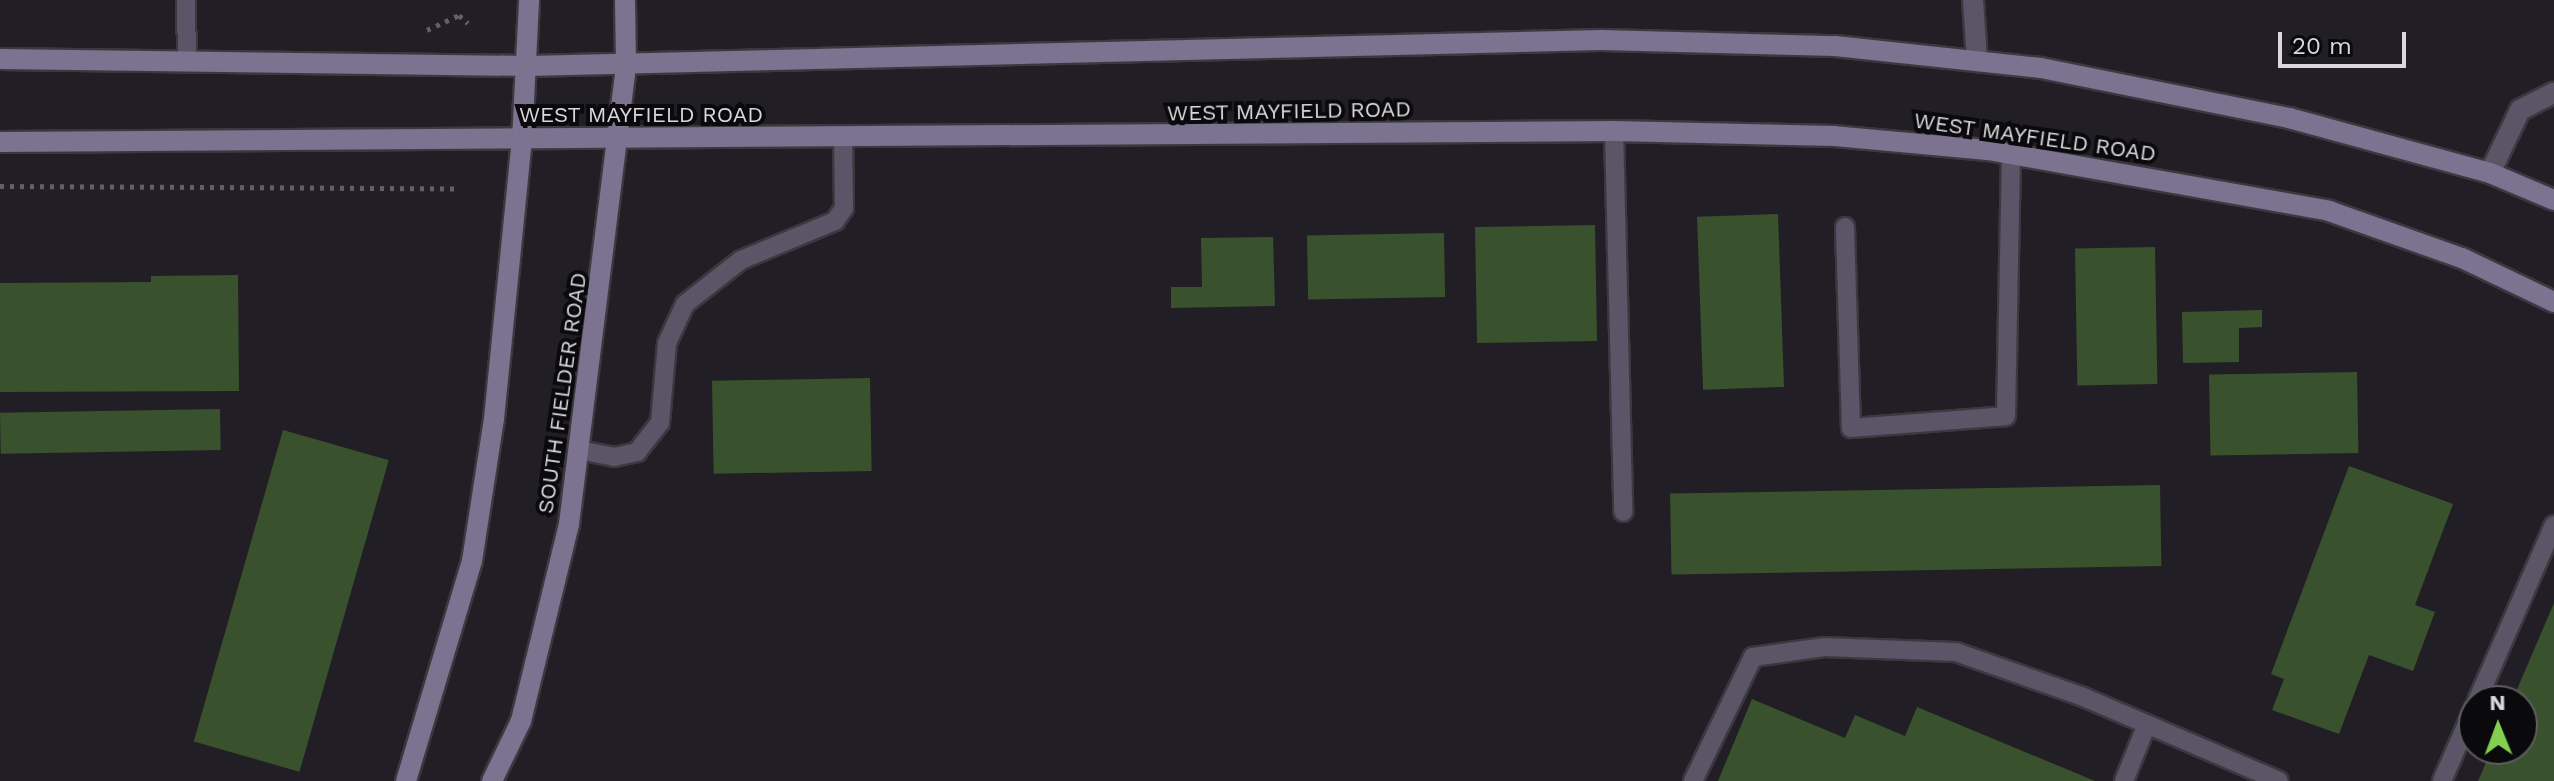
<!DOCTYPE html>
<html>
<head>
<meta charset="utf-8">
<style>
	body { margin:0 }
	#map { position:relative; width:2554px; height:781px; overflow:hidden; background:#211f25; font-family:"Work Sans",sans-serif }
	div>[style] { position:absolute }
	.building>* { inset:0; background:#3a512d; transform-origin:0 0 }
	.path>* { height:5px; margin-top:-2.5px; transform-origin:0; background:repeating-linear-gradient(90deg,#626066 0 4px,transparent 0 10px) }
	.roads { filter:drop-shadow(2px 0 #3b393f) drop-shadow(-2px 0 #3b393f) drop-shadow(0 2px #3b393f) drop-shadow(0 -2px #3b393f) }
	.lane>* { height:18px; margin:-9px; padding:0 9px; transform-origin:9px; border-radius:9px; background:#5a5567 }
	.street>* { height:20px; margin:-10px; padding:0 10px; transform-origin:10px; border-radius:10px; background:#5a5567 }
	.secondary>* { height:20px; margin:-10px; padding:0 10px; transform-origin:10px; border-radius:10px; background:#7b738f }
	span { translate:-50% -50%; white-space:nowrap; text-align:center; line-height:1.15; -webkit-text-stroke:8px #0a090c; paint-order:stroke }
	.street-label { font-size:22px; color:#d9d8dd }
	.north { position:absolute; left:2458px; top:685px; width:80px; height:80px; box-sizing:border-box; background:#0a090c; border:2px solid #5d5c60; border-radius:50%; rotate:359deg; font-size:22px; font-weight:700; line-height:32px; text-align:center; color:#d9d8dd }
	.north::after { content:''; display:block; margin:auto; width:28px; height:36px; background:#83d04e; clip-path:polygon(50% 0,100% 100%,50% 72%,0 100%) }
	.scale { position:absolute; left:2278px; top:32px; width:128px; height:36px; box-sizing:border-box; border:4px solid #d9d8dd; border-top:0; padding-left:10px; font-size:24px; line-height:28px; white-space:nowrap; color:#d9d8dd; -webkit-text-stroke:6px #0a090c; paint-order:stroke }
</style>
</head>
<body>
<div id="map">
	<div class="building">
		<i style="left:1778px;top:214px;width:173px;height:81px;rotate:88deg"></i>
		<i style="left:1595px;top:225px;width:116px;height:120px;rotate:89deg"></i>
		<i style="left:1444px;top:233px;width:64px;height:137px;rotate:89deg"></i>
		<i style="clip-path:polygon(1273px 237px,1275px 306px,1171px 308px,1171px 287px,1202px 287px,1201px 238px)"></i>
		<i style="left:2155px;top:247px;width:137px;height:80px;rotate:89deg"></i>
		<i style="clip-path:polygon(238px 275px,239px 391px,0 392px,0 283px,151px 282px,151px 276px)"></i>
		<i style="clip-path:polygon(2262px 310px,2262px 327px,2239px 328px,2239px 362px,2183px 363px,2182px 312px)"></i>
		<i style="left:2357px;top:372px;width:81px;height:148px;rotate:89deg"></i>
		<i style="left:870px;top:378px;width:93px;height:158px;rotate:89deg"></i>
		<i style="left:220px;top:409px;width:41px;height:220px;rotate:89deg"></i>
		<i style="left:283px;top:430px;width:110px;height:324px;rotate:16deg"></i>
		<i style="clip-path:polygon(2349px 466px,2453px 504px,2415px 605px,2435px 612px,2413px 671px,2369px 655px,2339px 734px,2272px 710px,2284px 679px,2271px 674px)"></i>
		<i style="left:2160px;top:485px;width:81px;height:490px;rotate:89deg"></i>
		<i style="clip-path:polygon(2554px 603px,2554px 781px,2478px 781px,2492px 749px,2522px 749px,2522px 701px,2512px 701px)"></i>
		<i style="clip-path:polygon(1752px 699px,1845px 738px,1855px 715px,1905px 736px,1917px 707px,2095px 781px,1718px 781px)"></i>
	</div>
	<div class="path">
		<i style="left:427px;top:30px;width:35px;rotate:-25deg"></i>
		<i style="left:459px;top:15px;width:12px;rotate:42deg"></i>
		<i style="left:0;top:186px;width:457px;rotate:0.3deg"></i>
	</div>
	<div class="roads">
		<div class="lane">
			<i style="left:186px;top:0;width:62px;rotate:89.1deg"></i>
			<i style="left:1614px;top:131px;width:381px;rotate:88.6deg"></i>
			<i style="left:1845px;top:227px;width:201px;rotate:88.3deg"></i>
			<i style="left:1851px;top:428px;width:155px;rotate:-4.4deg"></i>
			<i style="left:2006px;top:416px;width:262px;rotate:-88.9deg"></i>
			<i style="left:579px;top:450px;width:36px;rotate:11deg"></i>
			<i style="left:614px;top:457px;width:24px;rotate:-12deg"></i>
			<i style="left:637px;top:452px;width:37px;rotate:-52deg"></i>
			<i style="left:660px;top:423px;width:80px;rotate:-85deg"></i>
			<i style="left:667px;top:343px;width:43px;rotate:-65.2deg"></i>
			<i style="left:685px;top:304px;width:71px;rotate:-38.2deg"></i>
			<i style="left:741px;top:260px;width:102px;rotate:-22.5deg"></i>
			<i style="left:835px;top:221px;width:16px;rotate:-55deg"></i>
			<i style="left:844px;top:208px;width:70px;rotate:-90.8deg"></i>
			<i style="left:2477px;top:701px;width:192px;rotate:-66.4deg"></i>
			<i style="left:1693px;top:781px;width:138px;rotate:-64.2deg"></i>
			<i style="left:1753px;top:657px;width:72px;rotate:-8deg"></i>
			<i style="left:1824px;top:647px;width:132px;rotate:2.2deg"></i>
			<i style="left:1956px;top:652px;width:133px;rotate:19.4deg"></i>
			<i style="left:2081px;top:696px;width:215px;rotate:23.2deg"></i>
			<i style="left:2124px;top:781px;width:61px;rotate:-68deg"></i>
			<i style="left:2442px;top:781px;width:80px;rotate:-66.3deg"></i>
		</div>
		<div class="street">
			<i style="left:1973px;top:0;width:61px;rotate:86.2deg"></i>
			<i style="left:2490px;top:173px;width:70px;rotate:-64.5deg"></i>
			<i style="left:2520px;top:110px;width:38px;rotate:-27deg"></i>
		</div>
		<div class="secondary">
			<i style="left:0;top:59px;width:528px;rotate:0.76deg"></i>
			<i style="left:528px;top:66px;width:1073px;rotate:-1.39deg"></i>
			<i style="left:1601px;top:40px;width:234px;rotate:1.5deg"></i>
			<i style="left:1835px;top:46px;width:207px;rotate:6.1deg"></i>
			<i style="left:2041px;top:68px;width:253px;rotate:11.4deg"></i>
			<i style="left:2289px;top:118px;width:208px;rotate:15.3deg"></i>
			<i style="left:2490px;top:173px;width:69px;rotate:22.9deg"></i>
			<i style="left:0;top:142px;width:1614px;rotate:-0.39deg"></i>
			<i style="left:1614px;top:131px;width:220px;rotate:1.3deg"></i>
			<i style="left:1834px;top:136px;width:155px;rotate:5.2deg"></i>
			<i style="left:1988px;top:150px;width:346px;rotate:10.1deg"></i>
			<i style="left:2329px;top:211px;width:141px;rotate:19.5deg"></i>
			<i style="left:2462px;top:258px;width:102px;rotate:25.6deg"></i>
			<i style="left:406px;top:781px;width:230px;rotate:-73.3deg"></i>
			<i style="left:472px;top:561px;width:144px;rotate:-81.2deg"></i>
			<i style="left:494px;top:419px;width:280px;rotate:-84.3deg"></i>
			<i style="left:522px;top:140px;width:140px;rotate:-87.1deg"></i>
			<i style="left:492px;top:781px;width:67px;rotate:-64.2deg"></i>
			<i style="left:521px;top:721px;width:203px;rotate:-76.3deg"></i>
			<i style="left:569px;top:524px;width:464px;rotate:-82.9deg"></i>
			<i style="left:626px;top:64px;width:64px;rotate:-90.9deg"></i>
		</div>
	</div>
	<div class="street-label">
		<span style="left:1289px;top:111px;rotate:-1deg">WEST MAYFIELD ROAD</span>
		<span style="left:641px;top:115px">WEST MAYFIELD ROAD</span>
		<span style="left:2035px;top:137px;rotate:8deg">WEST MAYFIELD ROAD</span>
		<span style="left:562px;top:393px;rotate:-82deg">SOUTH FIELDER ROAD</span>
	</div>
	<div class="north">N</div>
	<div class="scale">20 m</div>
</div>
</body>
</html>
